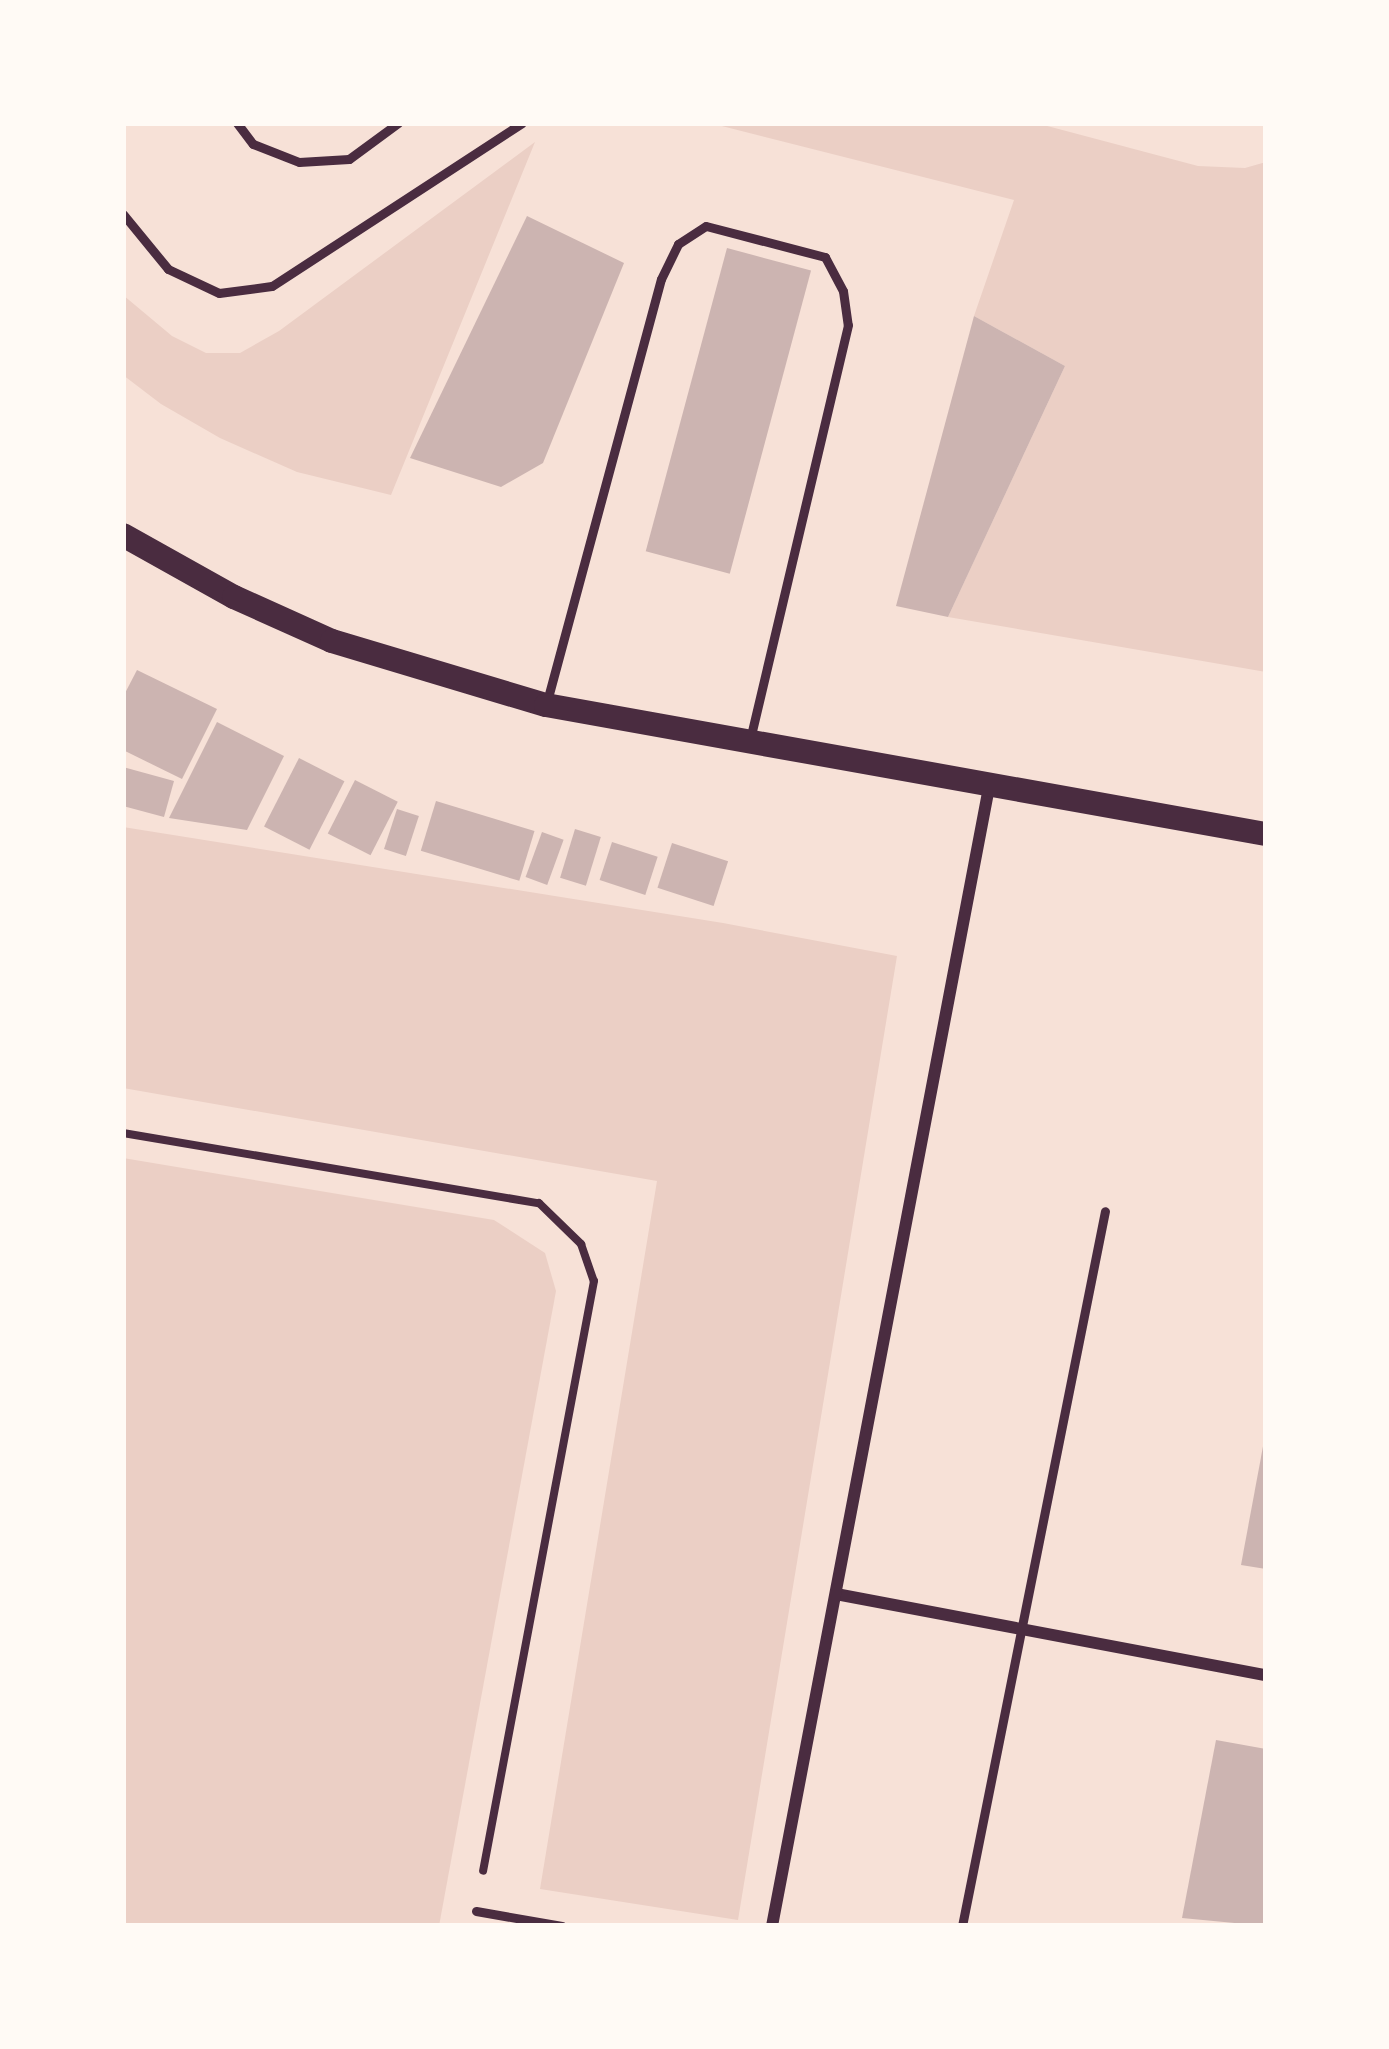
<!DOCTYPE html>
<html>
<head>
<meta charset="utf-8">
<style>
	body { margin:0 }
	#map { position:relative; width:1389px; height:2049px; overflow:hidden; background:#f7e1d7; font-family:Signika,sans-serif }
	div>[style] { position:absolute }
	.green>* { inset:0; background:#ebcfc5 }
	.building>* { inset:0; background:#ccb4b1; transform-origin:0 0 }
	.path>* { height:8px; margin:-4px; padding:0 4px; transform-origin:4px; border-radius:4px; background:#4a2c40 }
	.service>* { height:9px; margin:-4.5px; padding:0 4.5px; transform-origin:4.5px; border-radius:4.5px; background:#4a2c40 }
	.minor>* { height:12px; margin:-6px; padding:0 6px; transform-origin:6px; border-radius:6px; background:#4a2c40 }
	.secondary>* { height:24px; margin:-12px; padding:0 12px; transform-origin:12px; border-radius:12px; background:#4a2c40 }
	span { translate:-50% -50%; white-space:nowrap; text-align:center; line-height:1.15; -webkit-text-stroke:9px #fffaf5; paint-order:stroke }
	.frame { position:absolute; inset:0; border:126px solid #fffaf5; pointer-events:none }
</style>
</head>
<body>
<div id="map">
	<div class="green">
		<i style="clip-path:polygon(710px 123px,1036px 123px,1198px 166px,1245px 168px,1266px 162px,1266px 672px,948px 617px,1065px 366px,974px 316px,1014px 200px)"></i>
		<i style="clip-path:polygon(535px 142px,391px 495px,297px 472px,220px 438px,161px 404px,123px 375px,123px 295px,172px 336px,206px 353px,240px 353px,279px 331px)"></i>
		<i style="clip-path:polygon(123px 827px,723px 923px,897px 956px,738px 1920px,540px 1889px,657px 1181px,123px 1088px)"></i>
		<i style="clip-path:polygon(123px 1158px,494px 1220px,545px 1253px,556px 1291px,439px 1926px,123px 1926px)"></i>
	</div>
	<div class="building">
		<i style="clip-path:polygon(527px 216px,624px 263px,543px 463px,501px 487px,410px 458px)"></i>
		<i style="left:727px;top:248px;width:87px;height:314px;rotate:15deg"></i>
		<i style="clip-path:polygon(974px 316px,1065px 366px,948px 617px,896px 606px)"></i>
		<i style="clip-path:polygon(137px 670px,217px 709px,182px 779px,123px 750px,123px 697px)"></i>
		<i style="clip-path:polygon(217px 722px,284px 756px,247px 830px,169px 818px)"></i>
		<i style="left:299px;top:758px;width:51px;height:77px;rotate:27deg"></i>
		<i style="clip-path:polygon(123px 767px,174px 781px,164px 817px,123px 806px)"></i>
		<i style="left:355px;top:780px;width:48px;height:60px;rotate:27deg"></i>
		<i style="left:436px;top:801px;width:103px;height:52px;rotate:17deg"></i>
		<i style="left:397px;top:809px;width:23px;height:42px;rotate:18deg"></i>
		<i style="left:575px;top:829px;width:27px;height:51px;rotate:17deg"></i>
		<i style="left:542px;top:832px;width:23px;height:48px;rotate:20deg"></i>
		<i style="left:612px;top:842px;width:48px;height:40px;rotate:18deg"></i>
		<i style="left:672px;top:843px;width:59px;height:47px;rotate:18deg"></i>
		<i style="clip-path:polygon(1264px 1441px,1266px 1442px,1266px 1569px,1241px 1565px)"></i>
		<i style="clip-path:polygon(1216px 1740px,1266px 1749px,1266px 1926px,1182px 1918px)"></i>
	</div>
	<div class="path">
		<i style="left:123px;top:1133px;width:422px;rotate:9.6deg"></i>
		<i style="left:539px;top:1203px;width:59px;rotate:44.3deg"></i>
		<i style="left:581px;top:1244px;width:39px;rotate:71deg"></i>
		<i style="left:594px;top:1281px;width:600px;rotate:100.65deg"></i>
	</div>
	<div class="service">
		<i style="left:237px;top:123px;width:26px;rotate:53deg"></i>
		<i style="left:253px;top:144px;width:49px;rotate:21.4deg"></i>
		<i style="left:299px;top:162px;width:50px;rotate:-3.4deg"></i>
		<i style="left:349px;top:159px;width:61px;rotate:-36.3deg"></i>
		<i style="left:123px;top:214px;width:71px;rotate:50.7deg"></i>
		<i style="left:168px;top:269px;width:56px;rotate:25.2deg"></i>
		<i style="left:219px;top:293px;width:53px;rotate:-7.5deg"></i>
		<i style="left:272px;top:286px;width:298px;rotate:-33.1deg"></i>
		<i style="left:546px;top:705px;width:441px;rotate:-74.9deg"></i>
		<i style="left:661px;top:279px;width:39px;rotate:-64deg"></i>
		<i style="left:678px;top:244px;width:33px;rotate:-33deg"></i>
		<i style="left:706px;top:226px;width:123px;rotate:14.6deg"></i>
		<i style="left:825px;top:257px;width:38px;rotate:62deg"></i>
		<i style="left:843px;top:291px;width:34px;rotate:82deg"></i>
		<i style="left:848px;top:325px;width:426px;rotate:103.3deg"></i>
		<i style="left:476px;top:1911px;width:87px;rotate:9.9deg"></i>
		<i style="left:962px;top:1926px;width:729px;rotate:-78.69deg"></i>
	</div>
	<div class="minor">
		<i style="left:836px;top:1594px;width:438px;rotate:10.7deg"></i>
		<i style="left:772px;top:1926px;width:1159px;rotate:-79.21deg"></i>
	</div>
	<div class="secondary">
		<i style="left:123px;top:535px;width:127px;rotate:29.2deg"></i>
		<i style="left:234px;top:597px;width:107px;rotate:24.2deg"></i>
		<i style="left:332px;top:641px;width:223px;rotate:16.7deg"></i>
		<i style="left:546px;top:705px;width:731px;rotate:10.16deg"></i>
	</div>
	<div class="frame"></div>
</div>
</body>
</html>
